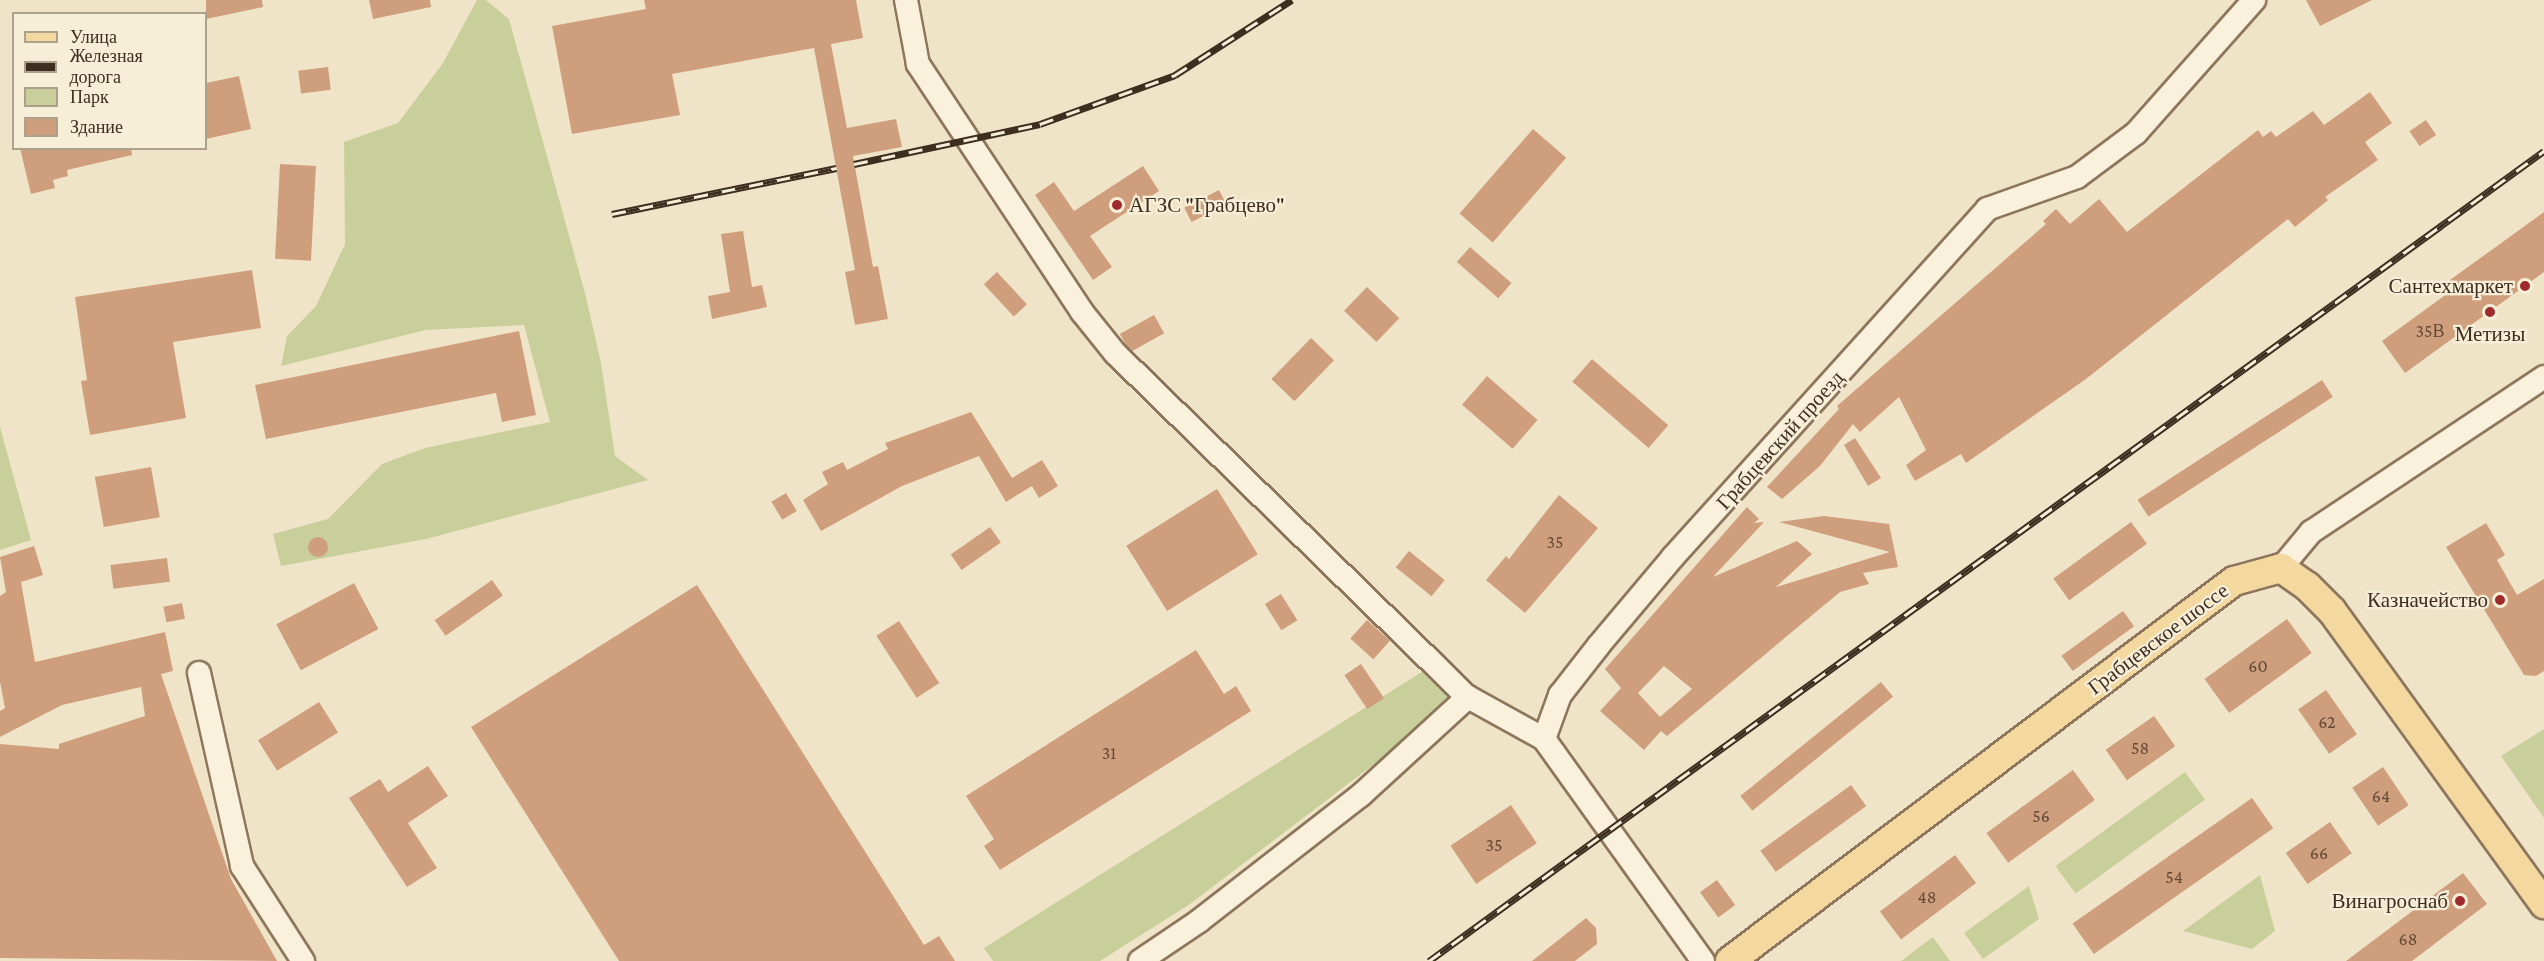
<!DOCTYPE html>
<html>
<head>
<meta charset="utf-8">
<style>
	body { margin:0 }
	#map { position:relative; width:2544px; height:961px; overflow:hidden; background:#f0e4c8; font-family:"Crimson Pro",serif }
	div>[style] { position:absolute }
	.green>* { inset:0; background:#c9cf9b; transform-origin:0 0 }
	.building>* { inset:0; background:#cf9f7d; transform-origin:0 0 }
	.round { border-radius:50% }
	.roads { filter:drop-shadow(2px 0 #8d765c) drop-shadow(-2px 0 #8d765c) drop-shadow(0 2px #8d765c) drop-shadow(0 -2px #8d765c) }
	.minor>* { height:22px; margin:-11px; padding:0 11px; transform-origin:11px; border-radius:11px; background:#faf1dc }
	.major>* { height:28px; margin:-14px; padding:0 14px; transform-origin:14px; border-radius:14px; background:#f3d9a0 }
	.rail>* { height:7px; margin-top:-3.5px; transform-origin:0; background:repeating-linear-gradient(90deg,#f7eed8 0 14px,#3d2e20 0 28px); box-sizing:border-box; border-block:2px solid #3d2e20 }
	.dots>* { width:16px; height:16px; translate:-50% -50%; box-sizing:border-box; border:3px solid #f7eed8; border-radius:50% }
	span { translate:-50% -50%; white-space:nowrap; text-align:center; line-height:1.15; -webkit-text-stroke:4.5px #f7eed8; paint-order:stroke }
	.number-label { font-size:18px; color:#624a37 }
	.number-label span { -webkit-text-stroke-width:0 }
	.poi-label { font-size:21px; color:#3d2e20 }
	.left { translate:0 -50%; text-align:left }
	.right { translate:-100% -50%; text-align:right }
	.street-label { font-size:21px; color:#3d2e20 }
	.legend { position:absolute; left:12px; top:12px; width:195px; height:138px; box-sizing:border-box; background:#f7eed8; border:2px solid #ada18e; margin:0; padding:8px 10px; list-style:none; font-size:18px; color:#3d2e20 }
	.legend li { display:flex; align-items:center; gap:12px; height:30px }
	.legend b { width:30px; border:2px solid #ada18e }
</style>
</head>
<body>
<div id="map">
	<div class="green">
		<i style="clip-path:polygon(477px 0,486px 0,509px 19px,585px 293px,601px 363px,615px 456px,648px 480px,426px 539px,281px 566px,273px 534px,328px 519px,382px 464px,425px 448px,550px 422px,524px 325px,426px 330px,281px 366px,287px 336px,316px 306px,345px 244px,344px 142px,398px 123px,443px 63px)"></i>
		<i style="clip-path:polygon(0 427px,31px 540px,0 550px)"></i>
		<i style="clip-path:polygon(1428px 668px,1451px 699px,1407px 739px,1190px 904px,1100px 961px,993px 961px,984px 948px)"></i>
		<i style="clip-path:polygon(2544px 729px,2544px 818px,2501px 756px)"></i>
		<i style="left:2185px;top:772px;width:34px;height:160px;rotate:54deg"></i>
		<i style="clip-path:polygon(2260px 875px,2275px 931px,2252px 949px,2183px 931px)"></i>
		<i style="clip-path:polygon(2029px 886px,2039px 919px,1983px 959px,1964px 933px)"></i>
		<i style="clip-path:polygon(1933px 937px,1950px 961px,1901px 961px)"></i>
	</div>
	<div class="building">
		<i style="clip-path:polygon(206px 0,262px 0,263px 7px,206px 19px)"></i>
		<i style="clip-path:polygon(369px 0,430px 0,431px 7px,373px 19px)"></i>
		<i style="clip-path:polygon(644px 0,856px 0,863px 38px,831px 44px,847px 128px,896px 119px,902px 147px,853px 156px,873px 267px,878px 266px,888px 319px,855px 325px,845px 272px,855px 270px,814px 48px,672px 74px,680px 115px,572px 134px,552px 26px,646px 9px)"></i>
		<i style="clip-path:polygon(2306px 0,2372px 0,2320px 26px)"></i>
		<i style="left:328px;top:67px;width:23px;height:30px;rotate:83deg"></i>
		<i style="clip-path:polygon(239px 76px,251px 129px,206px 139px,206px 83px)"></i>
		<i style="clip-path:polygon(2370px 92px,2392px 123px,2365px 142px,2378px 160px,2325px 197px,2328px 200px,2295px 227px,2288px 219px,2086px 379px,1966px 463px,1961px 454px,1915px 481px,1906px 465px,1926px 450px,1899px 397px,1860px 432px,1853px 424px,1820px 466px,1782px 499px,1767px 487px,1839px 409px,1837px 406px,2046px 224px,2043px 221px,2056px 209px,2070px 224px,2099px 199px,2127px 232px,2258px 130px,2263px 137px,2271px 131px,2276px 137px,2313px 111px,2324px 125px)"></i>
		<i style="left:2426px;top:120px;width:18px;height:20px;rotate:56deg"></i>
		<i style="left:1533px;top:129px;width:44px;height:112px;rotate:41deg"></i>
		<i style="clip-path:polygon(20px 148px,131px 148px,132px 155px,67px 170px,68px 176px,53px 180px,55px 188px,31px 194px)"></i>
		<i style="left:280px;top:164px;width:36px;height:95px;rotate:3deg"></i>
		<i style="clip-path:polygon(1143px 166px,1159px 191px,1090px 236px,1112px 267px,1093px 280px,1035px 195px,1054px 182px,1074px 211px)"></i>
		<i style="left:1219px;top:190px;width:16px;height:39px;rotate:63deg"></i>
		<i style="clip-path:polygon(2544px 212px,2544px 272px,2405px 373px,2382px 341px,2455px 288px,2450px 280px)"></i>
		<i style="clip-path:polygon(743px 231px,752px 287px,762px 285px,767px 307px,712px 319px,708px 296px,730px 292px,721px 234px)"></i>
		<i style="left:1470px;top:247px;width:55px;height:20px;rotate:41deg"></i>
		<i style="clip-path:polygon(252px 270px,261px 328px,173px 342px,186px 418px,90px 435px,81px 381px,87px 380px,75px 297px)"></i>
		<i style="left:997px;top:272px;width:44px;height:18px;rotate:47deg"></i>
		<i style="left:1367px;top:287px;width:45px;height:33px;rotate:44deg"></i>
		<i style="left:1154px;top:315px;width:21px;height:39px;rotate:61deg"></i>
		<i style="clip-path:polygon(519px 331px,536px 415px,502px 422px,496px 393px,266px 439px,255px 385px)"></i>
		<i style="left:1311px;top:338px;width:32px;height:57px;rotate:44deg"></i>
		<i style="left:1592px;top:359px;width:101px;height:30px;rotate:41deg"></i>
		<i style="left:1487px;top:376px;width:67px;height:38px;rotate:41deg"></i>
		<i style="left:2322px;top:380px;width:20px;height:220px;rotate:57deg"></i>
		<i style="clip-path:polygon(971px 412px,1012px 478px,1042px 460px,1058px 486px,1039px 498px,1032px 486px,1006px 502px,979px 456px,902px 486px,821px 531px,803px 500px,828px 484px,822px 472px,843px 462px,847px 470px,888px 449px,885px 443px)"></i>
		<i style="clip-path:polygon(1855px 438px,1881px 478px,1868px 486px,1844px 445px)"></i>
		<i style="left:151px;top:467px;width:51px;height:57px;rotate:80deg"></i>
		<i style="left:1217px;top:489px;width:77px;height:107px;rotate:58deg"></i>
		<i style="left:786px;top:493px;width:21px;height:17px;rotate:59deg"></i>
		<i style="clip-path:polygon(1559px 495px,1598px 528px,1525px 613px,1486px 580px,1506px 556px,1509px 559px)"></i>
		<i style="clip-path:polygon(evenodd,1747px 507px,1759px 519px,1754px 523px,1764px 522px,1713px 577px,1797px 541px,1812px 554px,1776px 587px,1890px 552px,1779px 522px,1824px 516px,1889px 524px,1898px 567px,1863px 573px,1869px 584px,1840px 592px,1667px 736px,1661px 731px,1644px 750px,1600px 711px,1621px 688px,1605px 669px,1747px 507px,1664px 666px,1692px 689px,1660px 717px,1638px 693px,1664px 666px)"></i>
		<i style="left:2131px;top:522px;width:27px;height:96px;rotate:54deg"></i>
		<i style="clip-path:polygon(2486px 523px,2505px 555px,2497px 560px,2517px 595px,2544px 579px,2544px 671px,2536px 676px,2524px 675px,2521px 670px,2446px 547px)"></i>
		<i style="left:990px;top:527px;width:19px;height:48px;rotate:55deg"></i>
		<i class="round" style="left:308px;top:537px;width:20px;height:20px"></i>
		<i style="clip-path:polygon(34px 546px,43px 575px,21px 582px,35px 662px,165px 632px,173px 671px,161px 674px,231px 879px,277px 961px,0 958px,0 744px,59px 749px,59px 744px,145px 716px,141px 687px,62px 705px,0 737px,0 711px,5px 708px,0 682px,0 596px,6px 592px,0 557px)"></i>
		<i style="left:1409px;top:551px;width:46px;height:21px;rotate:39deg"></i>
		<i style="left:167px;top:558px;width:24px;height:57px;rotate:83deg"></i>
		<i style="left:492px;top:580px;width:19px;height:70px;rotate:55deg"></i>
		<i style="left:354px;top:583px;width:52px;height:88px;rotate:62deg"></i>
		<i style="clip-path:polygon(697px 585px,924px 945px,939px 936px,955px 961px,619px 961px,471px 727px)"></i>
		<i style="left:1281px;top:594px;width:31px;height:19px;rotate:58deg"></i>
		<i style="left:182px;top:603px;width:16px;height:19px;rotate:79deg"></i>
		<i style="left:2123px;top:611px;width:19px;height:76px;rotate:54deg"></i>
		<i style="left:2287px;top:619px;width:42px;height:102px;rotate:54deg"></i>
		<i style="left:1367px;top:620px;width:31px;height:25px;rotate:42deg"></i>
		<i style="left:899px;top:621px;width:74px;height:27px;rotate:57deg"></i>
		<i style="clip-path:polygon(1196px 650px,1224px 694px,1236px 686px,1251px 711px,1000px 870px,984px 846px,994px 839px,966px 796px)"></i>
		<i style="left:1361px;top:664px;width:41px;height:20px;rotate:56deg"></i>
		<i style="left:1881px;top:682px;width:19px;height:181px;rotate:51deg"></i>
		<i style="left:2326px;top:690px;width:54px;height:34px;rotate:55deg"></i>
		<i style="left:319px;top:702px;width:36px;height:72px;rotate:58deg"></i>
		<i style="left:2154px;top:716px;width:37px;height:59px;rotate:55deg"></i>
		<i style="clip-path:polygon(428px 766px,448px 796px,408px 823px,437px 868px,407px 887px,349px 798px,380px 779px,388px 792px)"></i>
		<i style="left:2383px;top:767px;width:46px;height:37px;rotate:56deg"></i>
		<i style="left:2073px;top:770px;width:37px;height:107px;rotate:54deg"></i>
		<i style="left:1851px;top:785px;width:26px;height:112px;rotate:54deg"></i>
		<i style="left:2252px;top:798px;width:37px;height:219px;rotate:55deg"></i>
		<i style="left:1511px;top:805px;width:46px;height:73px;rotate:56deg"></i>
		<i style="left:2330px;top:822px;width:38px;height:54px;rotate:55deg"></i>
		<i style="left:1955px;top:855px;width:35px;height:94px;rotate:53deg"></i>
		<i style="clip-path:polygon(2463px 873px,2487px 904px,2412px 961px,2346px 961px)"></i>
		<i style="left:1717px;top:880px;width:31px;height:21px;rotate:54deg"></i>
		<i style="clip-path:polygon(1586px 918px,1596px 928px,1597px 944px,1575px 961px,1532px 961px)"></i>
	</div>
	<div class="roads">
		<div class="minor">
			<i style="left:906px;top:0;width:65px;rotate:79.4deg"></i>
			<i style="left:918px;top:64px;width:297px;rotate:56.5deg"></i>
			<i style="left:1082px;top:312px;width:53px;rotate:51.2deg"></i>
			<i style="left:1115px;top:353px;width:493px;rotate:44.3deg"></i>
			<i style="left:1468px;top:697px;width:87px;rotate:28.9deg"></i>
			<i style="left:1544px;top:739px;width:273px;rotate:54.4deg"></i>
			<i style="left:2281px;top:568px;width:47px;rotate:-50.2deg"></i>
			<i style="left:2311px;top:532px;width:280px;rotate:-33.6deg"></i>
			<i style="left:199px;top:673px;width:198px;rotate:77.4deg"></i>
			<i style="left:242px;top:866px;width:113px;rotate:57.3deg"></i>
			<i style="left:1544px;top:739px;width:47px;rotate:-70deg"></i>
			<i style="left:1560px;top:695px;width:63px;rotate:-52deg"></i>
			<i style="left:1599px;top:645px;width:115px;rotate:-49.9deg"></i>
			<i style="left:1673px;top:557px;width:469px;rotate:-47.9deg"></i>
			<i style="left:1987px;top:209px;width:96px;rotate:-19.6deg"></i>
			<i style="left:2077px;top:177px;width:74px;rotate:-36.7deg"></i>
			<i style="left:2136px;top:133px;width:178px;rotate:-48.4deg"></i>
			<i style="left:1140px;top:961px;width:71px;rotate:-34.1deg"></i>
			<i style="left:1199px;top:921px;width:205px;rotate:-37.9deg"></i>
			<i style="left:1361px;top:795px;width:145px;rotate:-42.5deg"></i>
		</div>
		<div class="major">
			<i style="left:1730px;top:961px;width:631px;rotate:-37.02deg"></i>
			<i style="left:2234px;top:581px;width:49px;rotate:-15.5deg"></i>
			<i style="left:2281px;top:568px;width:32px;rotate:35deg"></i>
			<i style="left:2307px;top:586px;width:35px;rotate:45deg"></i>
			<i style="left:2332px;top:611px;width:362px;rotate:54.1deg"></i>
		</div>
	</div>
	<div class="rail">
		<i style="left:854px;top:164px;width:190px;rotate:-12.1deg"></i>
		<i style="left:1040px;top:124px;width:144px;rotate:-19.9deg"></i>
		<i style="left:1175px;top:75px;width:139px;rotate:-32.7deg"></i>
		<i style="left:612px;top:214px;width:229px;rotate:-11.6deg"></i>
		<i style="left:1429px;top:961px;width:1378px;rotate:-36deg"></i>
	</div>
	<div class="dots">
		<i style="left:1117px;top:205px;background:#9e2a2b"></i>
		<i style="left:2525px;top:286px;background:#9e2a2b"></i>
		<i style="left:2490px;top:312px;background:#9e2a2b"></i>
		<i style="left:2500px;top:600px;background:#9e2a2b"></i>
		<i style="left:2460px;top:901px;background:#9e2a2b"></i>
	</div>
	<div class="number-label">
		<span style="left:2430px;top:331px">35В</span>
		<span style="left:1555px;top:542px">35</span>
		<span style="left:2258px;top:666px">60</span>
		<span style="left:2327px;top:722px">62</span>
		<span style="left:2140px;top:748px">58</span>
		<span style="left:1109px;top:753px">31</span>
		<span style="left:2381px;top:796px">64</span>
		<span style="left:2041px;top:816px">56</span>
		<span style="left:1494px;top:845px">35</span>
		<span style="left:2319px;top:853px">66</span>
		<span style="left:2174px;top:877px">54</span>
		<span style="left:1927px;top:897px">48</span>
		<span style="left:2408px;top:939px">68</span>
	</div>
	<div class="poi-label">
		<span class="left" style="left:1129px;top:205px">АГЗС "Грабцево"</span>
		<span class="right" style="left:2513px;top:286px">Сантехмаркет</span>
		<span style="left:2490px;top:334px">Метизы</span>
		<span class="right" style="left:2488px;top:600px">Казначейство</span>
		<span class="right" style="left:2448px;top:901px">Винагроснаб</span>
	</div>
	<div class="street-label">
		<span style="left:1780px;top:440px;rotate:-48deg">Грабцевский проезд</span>
		<span style="left:2158px;top:639px;rotate:-37deg">Грабцевское шоссе</span>
	</div>
	<ul class="legend">
	<li><b style="height:8px;background:#f3d9a0"></b>Улица</li>
	<li><b style="height:8px;background:#3d2e20"></b>Железная дорога</li>
	<li><b style="height:16px;background:#c9cf9b"></b>Парк</li>
	<li><b style="height:16px;background:#cf9f7d"></b>Здание</li>
	</ul>
</div>
</body>
</html>
